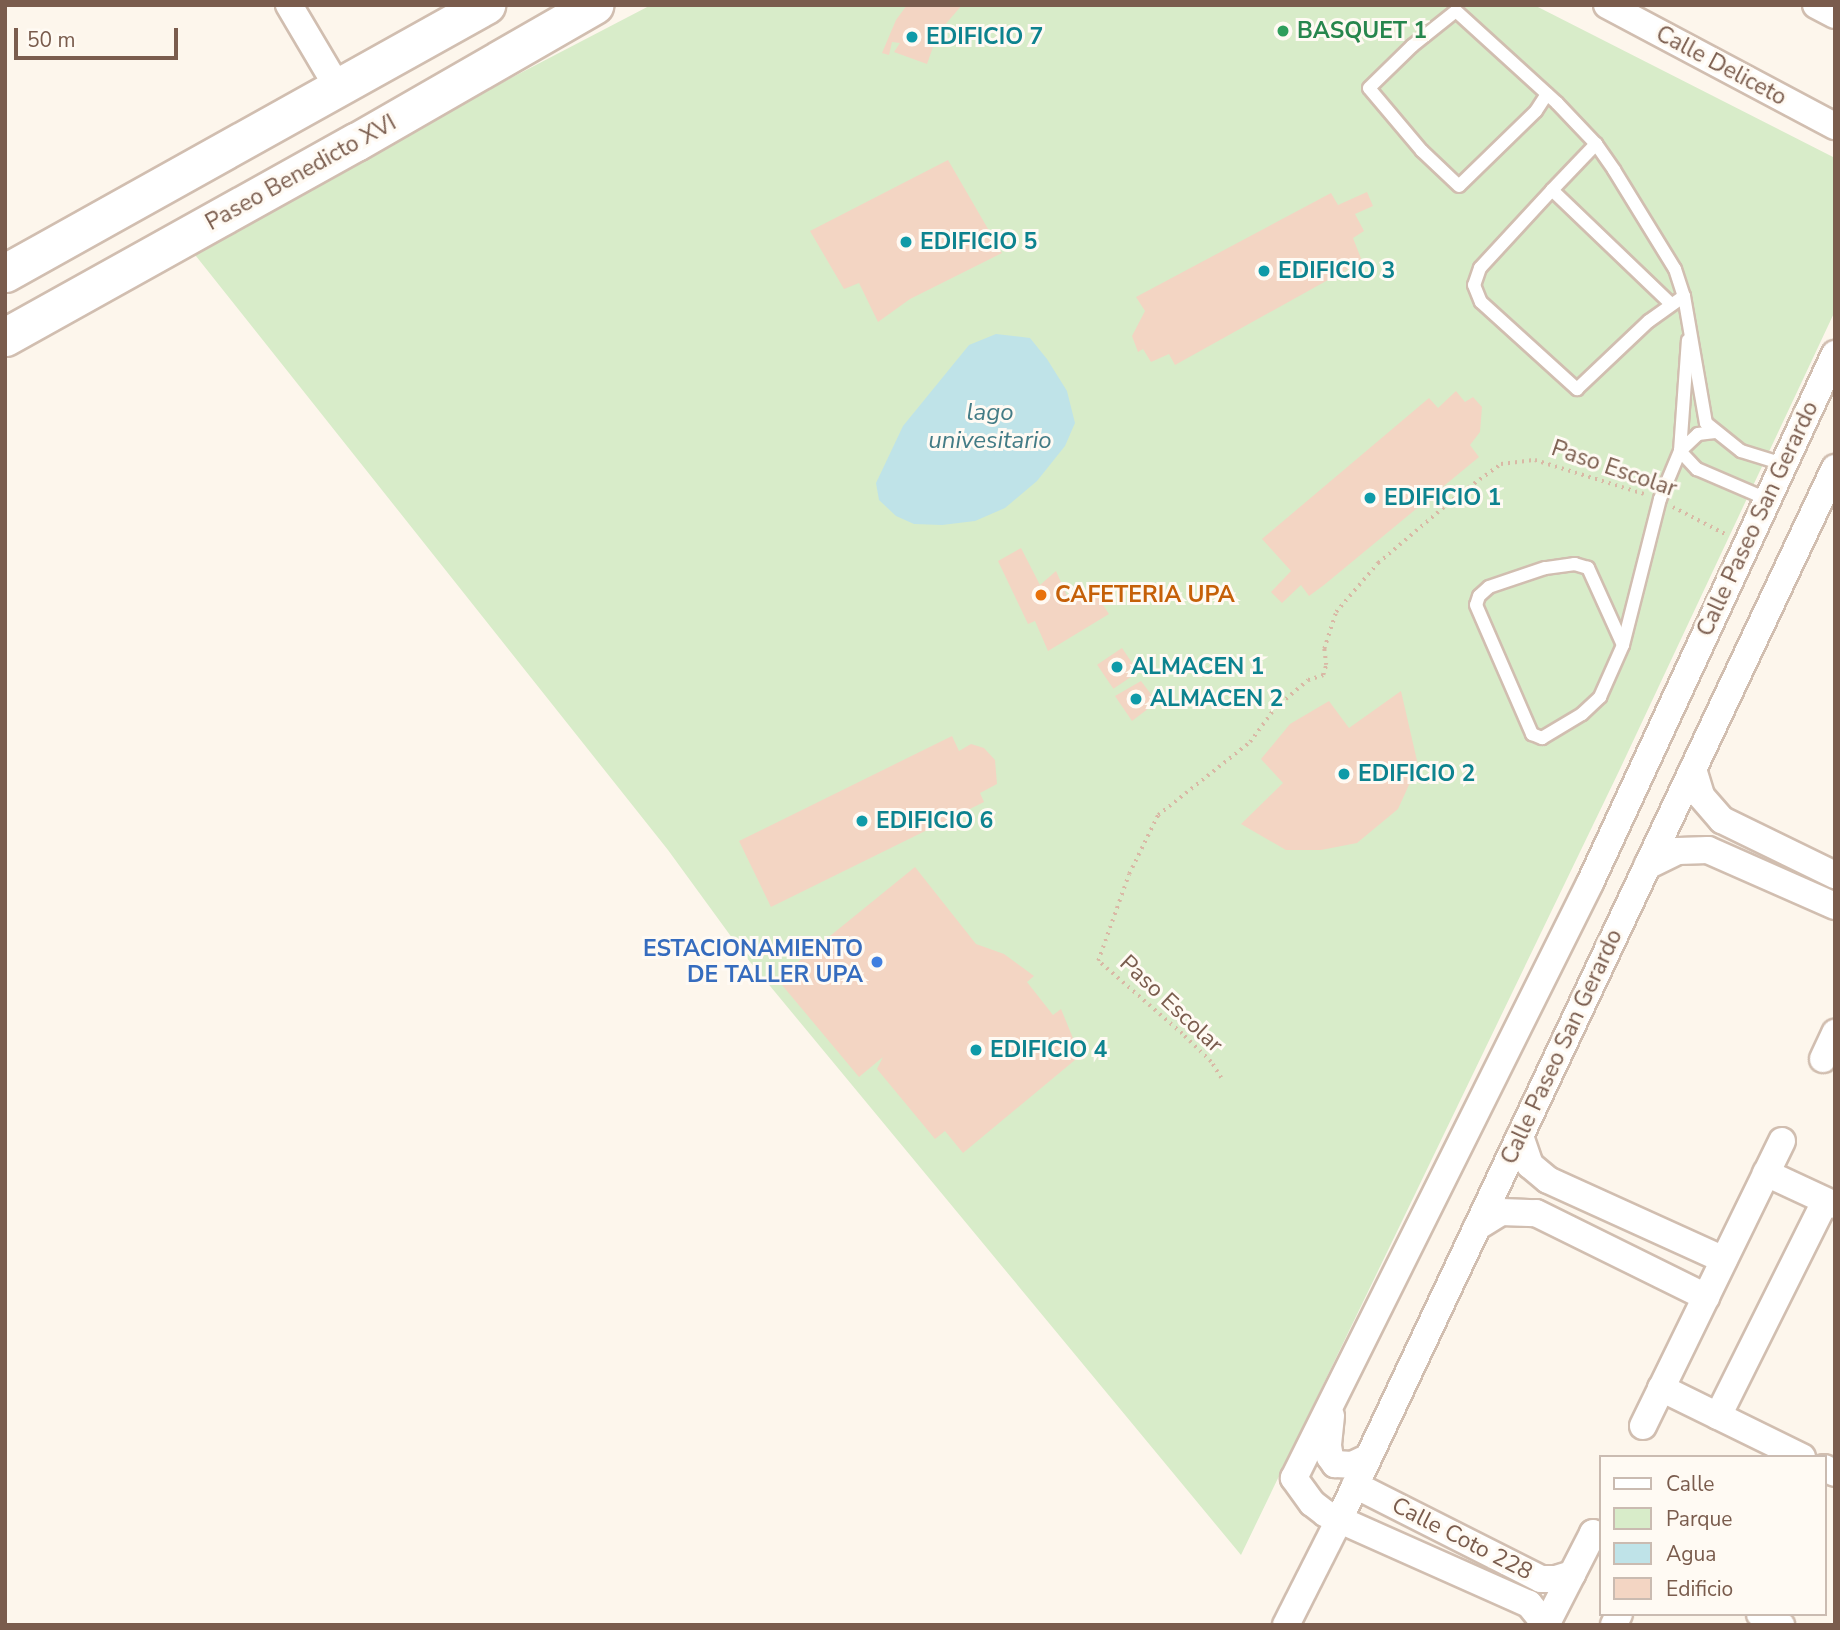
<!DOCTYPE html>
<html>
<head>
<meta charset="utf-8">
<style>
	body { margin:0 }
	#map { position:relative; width:1840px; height:1630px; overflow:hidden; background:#fdf6ec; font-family:"Nunito Sans",sans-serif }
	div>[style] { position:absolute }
	.green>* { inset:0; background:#d8ecc9 }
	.water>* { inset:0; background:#bfe3e8 }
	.building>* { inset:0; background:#f3d5c3; transform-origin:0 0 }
	.path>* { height:3.5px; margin-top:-1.75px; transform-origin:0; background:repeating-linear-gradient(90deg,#d9b8a5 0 2px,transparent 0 7px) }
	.roads { filter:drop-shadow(2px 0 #d1beb0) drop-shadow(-2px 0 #d1beb0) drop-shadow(0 2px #d1beb0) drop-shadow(0 -2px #d1beb0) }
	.lane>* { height:12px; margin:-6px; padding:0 6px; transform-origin:6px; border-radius:6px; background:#fff }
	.street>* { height:26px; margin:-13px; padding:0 13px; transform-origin:13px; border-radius:13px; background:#fff }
	.secondary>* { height:37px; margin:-18.5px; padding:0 18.5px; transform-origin:18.5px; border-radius:18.5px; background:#fff }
	.dots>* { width:19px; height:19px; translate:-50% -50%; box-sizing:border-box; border:4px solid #fffaf3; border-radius:50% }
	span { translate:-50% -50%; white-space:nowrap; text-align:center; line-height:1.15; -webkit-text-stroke:6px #fffaf3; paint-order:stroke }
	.leisure-label { font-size:23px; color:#27864d; font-weight:700 }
	.left { translate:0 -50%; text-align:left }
	.culture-label { font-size:23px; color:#0d838f; font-weight:700 }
	.street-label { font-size:23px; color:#7a5c4d }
	.food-label { font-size:23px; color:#c56008; font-weight:700 }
	.shop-label { font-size:23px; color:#366cbe; font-weight:700 }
	.right { translate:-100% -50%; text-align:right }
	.water-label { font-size:24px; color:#437c86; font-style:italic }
	.frame { position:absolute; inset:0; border:7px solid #7a5c4d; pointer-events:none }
	.legend { position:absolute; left:1599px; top:1455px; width:228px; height:161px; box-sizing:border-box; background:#fffaf3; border:2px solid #cabbb1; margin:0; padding:9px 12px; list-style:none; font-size:21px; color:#7a5c4d }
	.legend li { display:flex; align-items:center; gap:14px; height:35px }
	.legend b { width:35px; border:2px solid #cabbb1 }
	.scale { position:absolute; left:14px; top:28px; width:164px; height:32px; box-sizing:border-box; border:4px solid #7a5c4d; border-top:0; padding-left:9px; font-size:21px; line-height:24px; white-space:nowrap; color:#7a5c4d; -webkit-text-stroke:5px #fffaf3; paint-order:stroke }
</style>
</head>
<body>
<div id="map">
	<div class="green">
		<i style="clip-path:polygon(651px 5px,1534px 5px,1835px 158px,1835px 311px,1620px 769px,1241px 1555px,746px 957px,668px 850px,188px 246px)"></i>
	</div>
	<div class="water">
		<i style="clip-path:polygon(996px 334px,1030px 338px,1047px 359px,1067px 391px,1075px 423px,1065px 446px,1037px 481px,1005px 508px,975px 521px,942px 525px,914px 524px,896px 516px,879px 500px,876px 483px,903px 426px,969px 345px)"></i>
	</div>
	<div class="building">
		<i style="clip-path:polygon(907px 5px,962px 5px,938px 33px,927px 64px,894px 52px,900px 43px,892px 42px,889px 55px,882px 53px,896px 20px)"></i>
		<i style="clip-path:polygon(948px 160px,1002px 253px,910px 299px,878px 322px,859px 283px,844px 289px,810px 231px)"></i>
		<i style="clip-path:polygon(1367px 192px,1373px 206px,1355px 214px,1364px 231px,1353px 238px,1362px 261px,1175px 365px,1169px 354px,1151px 362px,1143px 349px,1138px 352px,1132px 336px,1145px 311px,1136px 297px,1331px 193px,1338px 205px)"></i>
		<i style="clip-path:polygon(1456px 391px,1465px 402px,1473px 397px,1482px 407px,1480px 432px,1470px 445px,1479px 457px,1324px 585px,1309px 596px,1301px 585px,1282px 603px,1271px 592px,1291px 571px,1262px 539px,1429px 398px,1438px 408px)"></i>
		<i style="clip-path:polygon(1021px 548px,1040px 585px,1056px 571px,1069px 600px,1093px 590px,1109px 614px,1048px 651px,1035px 621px,1028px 624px,998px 561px)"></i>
		<i style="left:1122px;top:648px;width:29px;height:30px;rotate:56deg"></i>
		<i style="clip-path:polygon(1141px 681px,1157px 702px,1132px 721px,1115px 696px)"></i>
		<i style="clip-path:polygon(1401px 691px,1418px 765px,1398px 809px,1357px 843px,1321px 850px,1286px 850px,1241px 824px,1283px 783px,1261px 759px,1290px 724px,1329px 701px,1349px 728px)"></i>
		<i style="clip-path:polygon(952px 736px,959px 751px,971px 744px,984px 748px,995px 760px,997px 784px,980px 793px,984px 802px,771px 907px,739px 841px)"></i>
		<i style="clip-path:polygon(915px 867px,976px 944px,1004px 954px,1034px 976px,1027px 982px,1053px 1015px,1061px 1009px,1075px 1043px,1075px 1060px,963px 1153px,945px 1131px,935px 1139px,877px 1069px,883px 1057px,859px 1077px,777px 979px)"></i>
	</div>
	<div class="path">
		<i style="left:1673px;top:507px;width:59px;rotate:27.4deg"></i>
		<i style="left:1221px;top:1078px;width:19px;rotate:-122deg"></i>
		<i style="left:1211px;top:1062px;width:40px;rotate:-136deg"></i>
		<i style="left:1182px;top:1034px;width:111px;rotate:-139deg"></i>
		<i style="left:1098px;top:961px;width:92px;rotate:-70.4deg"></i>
		<i style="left:1129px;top:874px;width:66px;rotate:-63.8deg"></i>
		<i style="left:1158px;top:815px;width:117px;rotate:-38.4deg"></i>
		<i style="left:1250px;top:742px;width:42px;rotate:-53.7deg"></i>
		<i style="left:1275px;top:708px;width:43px;rotate:-40.3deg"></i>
		<i style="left:1308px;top:680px;width:16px;rotate:-18deg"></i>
		<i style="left:1323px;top:675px;width:10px;rotate:-73deg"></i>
		<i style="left:1326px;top:665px;width:16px;rotate:-97deg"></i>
		<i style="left:1324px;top:649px;width:39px;rotate:-72deg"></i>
		<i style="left:1336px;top:612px;width:65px;rotate:-49.4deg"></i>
		<i style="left:1378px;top:563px;width:104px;rotate:-40.3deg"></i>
		<i style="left:1457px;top:496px;width:54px;rotate:-36deg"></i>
		<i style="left:1501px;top:464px;width:34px;rotate:-7deg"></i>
		<i style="left:1535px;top:460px;width:114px;rotate:17.3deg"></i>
	</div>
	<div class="roads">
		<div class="lane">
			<i style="left:1547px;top:94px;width:20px;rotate:123deg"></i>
			<i style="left:1536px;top:111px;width:107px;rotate:135.8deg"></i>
			<i style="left:1459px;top:186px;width:51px;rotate:-136.6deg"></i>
			<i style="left:1422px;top:151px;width:82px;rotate:-130.1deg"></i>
			<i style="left:1369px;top:88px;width:60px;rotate:-44.3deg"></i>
			<i style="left:1412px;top:46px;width:56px;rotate:-38.5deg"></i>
			<i style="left:1456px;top:11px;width:137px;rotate:42.3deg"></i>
			<i style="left:1557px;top:103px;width:57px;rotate:46.4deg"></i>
			<i style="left:1596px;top:144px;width:32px;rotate:55deg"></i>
			<i style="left:1614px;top:170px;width:116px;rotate:58.4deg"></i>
			<i style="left:1675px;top:269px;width:28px;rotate:72deg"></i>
			<i style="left:1684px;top:296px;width:129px;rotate:80.2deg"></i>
			<i style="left:1706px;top:423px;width:45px;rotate:38.7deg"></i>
			<i style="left:1741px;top:451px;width:44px;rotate:17.2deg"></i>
			<i style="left:1552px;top:190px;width:64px;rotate:-46.3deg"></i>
			<i style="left:1671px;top:304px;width:165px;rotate:-136.2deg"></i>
			<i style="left:1552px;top:190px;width:106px;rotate:132.7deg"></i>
			<i style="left:1480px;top:268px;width:18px;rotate:109deg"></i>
			<i style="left:1474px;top:285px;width:18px;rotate:68deg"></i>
			<i style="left:1481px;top:302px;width:130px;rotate:42.2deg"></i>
			<i style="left:1577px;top:389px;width:99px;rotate:-43.4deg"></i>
			<i style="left:1649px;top:321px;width:43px;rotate:-35.5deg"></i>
			<i style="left:1680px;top:451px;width:25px;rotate:47deg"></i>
			<i style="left:1697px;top:469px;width:76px;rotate:23.2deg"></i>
			<i style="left:1680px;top:451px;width:25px;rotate:-43deg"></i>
			<i style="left:1698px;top:434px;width:17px;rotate:-7deg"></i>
			<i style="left:1623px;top:645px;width:85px;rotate:-114.4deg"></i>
			<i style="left:1588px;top:568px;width:14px;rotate:-163deg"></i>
			<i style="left:1575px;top:564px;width:30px;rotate:172deg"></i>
			<i style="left:1545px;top:568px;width:59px;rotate:161.3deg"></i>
			<i style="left:1489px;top:587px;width:13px;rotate:138deg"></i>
			<i style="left:1479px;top:596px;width:9px;rotate:108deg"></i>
			<i style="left:1476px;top:605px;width:141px;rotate:66.5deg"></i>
			<i style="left:1532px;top:734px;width:11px;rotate:22deg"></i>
			<i style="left:1542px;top:738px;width:47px;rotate:-31deg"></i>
			<i style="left:1582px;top:714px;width:25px;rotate:-43deg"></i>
			<i style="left:1600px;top:697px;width:57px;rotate:-66.1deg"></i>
			<i style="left:1623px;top:645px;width:151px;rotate:-75.8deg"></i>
			<i style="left:1660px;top:499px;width:52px;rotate:-67.4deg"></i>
			<i style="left:1680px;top:451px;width:111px;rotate:-85.9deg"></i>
		</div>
		<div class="street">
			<i style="left:289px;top:5px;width:96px;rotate:59.4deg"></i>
			<i style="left:1607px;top:5px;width:258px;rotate:28deg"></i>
			<i style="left:1816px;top:5px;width:21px;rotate:28deg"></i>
			<i style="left:1693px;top:769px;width:28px;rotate:73deg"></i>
			<i style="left:1701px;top:796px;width:32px;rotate:49deg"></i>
			<i style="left:1722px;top:820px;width:126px;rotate:26deg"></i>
			<i style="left:1647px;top:866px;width:34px;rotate:-26deg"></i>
			<i style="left:1678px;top:851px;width:30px;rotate:-2deg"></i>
			<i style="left:1708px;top:850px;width:139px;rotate:23.8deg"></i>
			<i style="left:1823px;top:1059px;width:29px;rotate:-65deg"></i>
			<i style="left:1520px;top:1136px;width:31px;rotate:71deg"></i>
			<i style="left:1530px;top:1165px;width:23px;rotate:40deg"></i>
			<i style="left:1548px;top:1180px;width:193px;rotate:24.4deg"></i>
			<i style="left:1766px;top:1173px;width:76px;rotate:24.9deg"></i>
			<i style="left:1477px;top:1227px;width:28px;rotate:-32deg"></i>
			<i style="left:1501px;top:1212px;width:35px;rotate:2deg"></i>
			<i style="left:1536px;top:1213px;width:190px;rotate:26.3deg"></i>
			<i style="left:1661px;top:1388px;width:157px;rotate:26.1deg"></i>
			<i style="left:1331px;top:1416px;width:30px;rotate:96deg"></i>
			<i style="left:1328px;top:1446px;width:11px;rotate:80deg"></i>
			<i style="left:1330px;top:1457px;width:9px;rotate:54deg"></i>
			<i style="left:1335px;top:1464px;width:17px;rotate:3deg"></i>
			<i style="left:1352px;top:1465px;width:17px;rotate:-25deg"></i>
			<i style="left:1718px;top:1416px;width:240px;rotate:-63.5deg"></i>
			<i style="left:1643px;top:1426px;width:317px;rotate:-64deg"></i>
			<i style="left:1824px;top:1468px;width:12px;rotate:24deg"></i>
			<i style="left:1355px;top:1485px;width:208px;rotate:26.8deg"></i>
			<i style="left:1541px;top:1579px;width:15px"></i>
			<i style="left:1556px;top:1579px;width:17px;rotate:-17deg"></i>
			<i style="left:1760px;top:1614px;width:24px;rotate:28deg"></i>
			<i style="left:1286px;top:1625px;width:118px;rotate:-63.2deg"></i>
			<i style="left:1339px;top:1520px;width:1163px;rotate:-64.76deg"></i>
			<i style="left:1546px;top:1625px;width:27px;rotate:-129deg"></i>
			<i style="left:1529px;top:1604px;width:223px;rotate:-156deg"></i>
			<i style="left:1325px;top:1513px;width:16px;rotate:-142deg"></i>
			<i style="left:1312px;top:1503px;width:31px;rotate:-126deg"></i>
			<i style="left:1294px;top:1478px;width:665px;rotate:-63.55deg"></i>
			<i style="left:1590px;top:883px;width:583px;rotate:-65.15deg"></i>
			<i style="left:1546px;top:1625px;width:103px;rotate:-62.9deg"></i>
			<i style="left:1593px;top:1533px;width:8px;rotate:30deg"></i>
			<i style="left:1614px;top:1625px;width:12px;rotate:-66deg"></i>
		</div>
		<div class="secondary">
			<i style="left:5px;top:273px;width:551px;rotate:-29.13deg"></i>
			<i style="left:5px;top:337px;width:402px;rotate:-29.1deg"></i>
			<i style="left:356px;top:142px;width:275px;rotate:-29.9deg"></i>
		</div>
	</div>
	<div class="dots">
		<i style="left:1283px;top:31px;background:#2e9e5b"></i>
		<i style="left:912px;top:37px;background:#0f9aa8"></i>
		<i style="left:906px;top:242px;background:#0f9aa8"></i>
		<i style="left:1264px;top:271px;background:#0f9aa8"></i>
		<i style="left:1370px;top:498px;background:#0f9aa8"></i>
		<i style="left:1041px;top:595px;background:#e8710a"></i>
		<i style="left:1117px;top:667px;background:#0f9aa8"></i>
		<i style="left:1136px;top:699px;background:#0f9aa8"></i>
		<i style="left:1344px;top:774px;background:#0f9aa8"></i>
		<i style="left:862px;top:821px;background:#0f9aa8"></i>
		<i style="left:877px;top:962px;background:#3f7fe0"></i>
		<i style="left:976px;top:1050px;background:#0f9aa8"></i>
	</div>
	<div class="leisure-label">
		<span class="left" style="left:1297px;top:31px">BASQUET 1</span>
	</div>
	<div class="culture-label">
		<span class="left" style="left:926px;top:37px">EDIFICIO 7</span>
		<span class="left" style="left:920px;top:242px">EDIFICIO 5</span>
		<span class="left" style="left:1278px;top:271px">EDIFICIO 3</span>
		<span class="left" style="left:1384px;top:498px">EDIFICIO 1</span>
		<span class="left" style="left:1131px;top:667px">ALMACEN 1</span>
		<span class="left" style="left:1150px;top:699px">ALMACEN 2</span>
		<span class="left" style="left:1358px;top:774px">EDIFICIO 2</span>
		<span class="left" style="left:876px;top:821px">EDIFICIO 6</span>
		<span class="left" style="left:990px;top:1050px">EDIFICIO 4</span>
	</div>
	<div class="street-label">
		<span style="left:1721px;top:66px;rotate:28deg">Calle Deliceto</span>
		<span style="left:301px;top:173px;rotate:-29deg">Paseo Benedicto XVI</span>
		<span style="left:1614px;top:469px;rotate:19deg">Paso Escolar</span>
		<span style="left:1758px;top:519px;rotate:-65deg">Calle Paseo San Gerardo</span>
		<span style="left:1171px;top:1004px;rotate:43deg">Paso Escolar</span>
		<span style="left:1562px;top:1047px;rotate:-65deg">Calle Paseo San Gerardo</span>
		<span style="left:1462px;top:1539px;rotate:27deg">Calle Coto 228</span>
	</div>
	<div class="food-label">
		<span class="left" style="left:1055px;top:595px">CAFETERIA UPA</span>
	</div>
	<div class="shop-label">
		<span class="right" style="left:863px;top:962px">ESTACIONAMIENTO<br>DE TALLER UPA</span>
	</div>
	<div class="water-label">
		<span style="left:990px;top:427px">lago<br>univesitario</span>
	</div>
	<div class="frame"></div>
	<ul class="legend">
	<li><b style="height:9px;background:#fff"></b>Calle</li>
	<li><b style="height:19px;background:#d8ecc9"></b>Parque</li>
	<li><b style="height:19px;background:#bfe3e8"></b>Agua</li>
	<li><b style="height:19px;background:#f3d5c3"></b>Edificio</li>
	</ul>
	<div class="scale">50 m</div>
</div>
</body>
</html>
